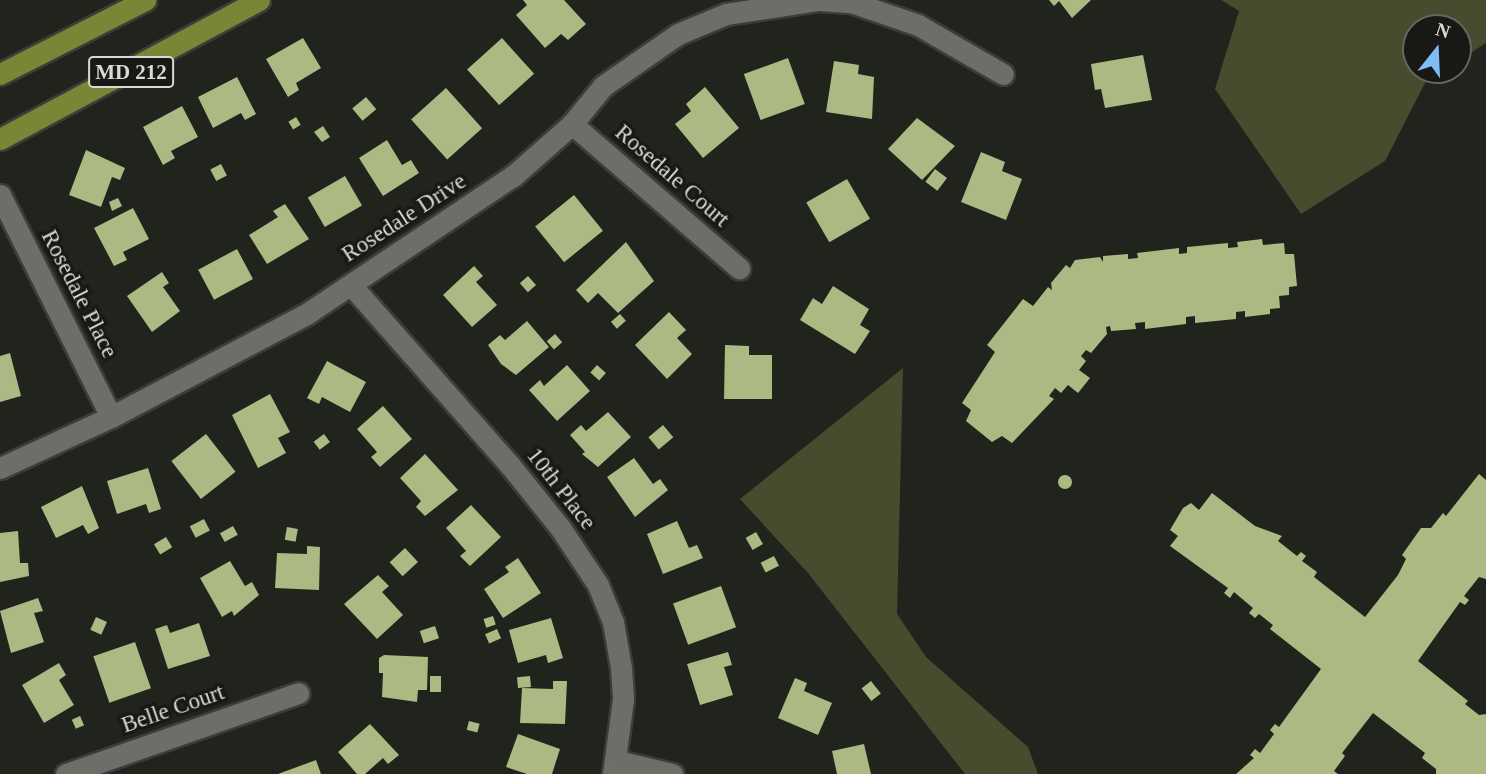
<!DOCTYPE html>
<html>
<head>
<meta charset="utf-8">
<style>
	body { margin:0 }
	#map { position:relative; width:1486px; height:774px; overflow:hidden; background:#21231d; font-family:Georgia,serif }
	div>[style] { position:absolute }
	.green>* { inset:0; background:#464d2f }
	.building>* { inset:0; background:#acb983; transform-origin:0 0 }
	.round { border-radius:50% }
	.roads { filter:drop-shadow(2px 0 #3c3d3a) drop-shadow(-2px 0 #3c3d3a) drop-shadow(0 2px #3c3d3a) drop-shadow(0 -2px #3c3d3a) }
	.street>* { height:21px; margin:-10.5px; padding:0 10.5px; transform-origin:10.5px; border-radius:10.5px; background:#6c6e67 }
	.primary>* { height:21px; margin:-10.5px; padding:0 10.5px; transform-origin:10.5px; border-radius:10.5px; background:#798635 }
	span { translate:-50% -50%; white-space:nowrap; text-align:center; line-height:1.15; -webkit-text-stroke:7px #181914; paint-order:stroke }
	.shield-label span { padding:2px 5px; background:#181914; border:2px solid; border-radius:5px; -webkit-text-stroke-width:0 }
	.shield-label { font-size:21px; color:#d9dad7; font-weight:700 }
	.street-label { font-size:23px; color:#d9dad7 }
	.north { position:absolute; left:1402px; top:14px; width:70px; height:70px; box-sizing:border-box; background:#181914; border:2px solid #656662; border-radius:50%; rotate:18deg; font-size:19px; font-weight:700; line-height:28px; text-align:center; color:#d9dad7 }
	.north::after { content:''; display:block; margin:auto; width:24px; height:32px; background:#7ebdf9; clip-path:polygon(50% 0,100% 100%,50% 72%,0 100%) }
</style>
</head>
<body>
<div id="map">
	<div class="green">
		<i style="clip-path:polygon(1221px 0,1486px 0,1486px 43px,1458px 61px,1458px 28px,1416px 28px,1416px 70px,1443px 70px,1426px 81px,1385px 161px,1301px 214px,1215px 89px,1239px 11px)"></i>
		<i style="clip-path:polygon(903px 368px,897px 614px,926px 657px,1028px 747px,1038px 774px,965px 774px,808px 573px,740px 499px)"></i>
	</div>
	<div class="building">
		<i style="clip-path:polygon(523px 0,564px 0,586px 24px,568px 40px,561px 34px,545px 48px,516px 15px,527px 5px)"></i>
		<i style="clip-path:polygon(1049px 0,1091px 0,1072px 18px,1059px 1px,1054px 6px)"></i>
		<i style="clip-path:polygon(303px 38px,321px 68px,296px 83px,299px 90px,288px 97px,266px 59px)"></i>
		<i style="left:502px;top:38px;width:48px;height:47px;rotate:48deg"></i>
		<i style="clip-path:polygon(1143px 55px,1152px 100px,1105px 108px,1101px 89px,1095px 90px,1091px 64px)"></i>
		<i style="left:788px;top:58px;width:49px;height:47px;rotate:70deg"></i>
		<i style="clip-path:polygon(834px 61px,859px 65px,858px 74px,874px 77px,872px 119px,826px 112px)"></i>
		<i style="clip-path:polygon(237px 77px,256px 114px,245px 120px,241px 113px,213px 128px,198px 97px)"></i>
		<i style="clip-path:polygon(705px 87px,739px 128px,703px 158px,675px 124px,691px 111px,686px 104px)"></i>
		<i style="left:446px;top:88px;width:54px;height:47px;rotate:48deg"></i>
		<i style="left:366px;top:97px;width:16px;height:18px;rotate:50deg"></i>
		<i style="clip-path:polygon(182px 106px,198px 137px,171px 151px,175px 158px,163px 165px,143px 127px)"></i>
		<i style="left:296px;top:117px;width:9px;height:9px;rotate:58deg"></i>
		<i style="clip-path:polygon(917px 118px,955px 146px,922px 180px,888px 149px)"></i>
		<i style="clip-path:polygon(323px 126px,330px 137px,322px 142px,314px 132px)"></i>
		<i style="clip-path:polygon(387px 140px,402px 165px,411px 160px,419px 173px,383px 196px,359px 158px)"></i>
		<i style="clip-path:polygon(86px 150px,125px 168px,120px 180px,112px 177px,101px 207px,69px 195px)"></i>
		<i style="clip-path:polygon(981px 152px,1005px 162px,1002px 171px,1022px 179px,1006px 220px,961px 202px)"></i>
		<i style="left:221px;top:164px;width:13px;height:12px;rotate:63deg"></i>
		<i style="left:935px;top:169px;width:15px;height:16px;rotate:37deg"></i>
		<i style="left:345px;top:176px;width:34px;height:43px;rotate:60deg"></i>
		<i style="left:847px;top:179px;width:46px;height:47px;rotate:60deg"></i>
		<i style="left:574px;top:195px;width:46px;height:50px;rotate:51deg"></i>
		<i style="clip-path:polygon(118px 198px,122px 206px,112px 211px,109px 202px)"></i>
		<i style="clip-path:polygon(285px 204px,309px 239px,267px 264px,249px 235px,278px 217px,273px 211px)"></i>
		<i style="clip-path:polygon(133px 208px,149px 239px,123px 252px,127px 260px,114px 266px,94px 228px)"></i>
		<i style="clip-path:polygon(1262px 239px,1263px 245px,1284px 243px,1285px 254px,1294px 254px,1297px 286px,1289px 287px,1289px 295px,1279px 296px,1280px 308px,1270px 309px,1270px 314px,1245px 317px,1245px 311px,1236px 312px,1236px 319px,1195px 323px,1195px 316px,1186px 317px,1186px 324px,1145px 329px,1145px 322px,1135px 323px,1136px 329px,1111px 331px,1110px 326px,1106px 327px,1107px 334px,1091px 353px,1086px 350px,1081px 356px,1086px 361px,1079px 370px,1090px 378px,1078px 393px,1068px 385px,1061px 393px,1055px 388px,1049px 396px,1054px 399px,1012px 443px,1002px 436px,992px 442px,966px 421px,971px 410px,962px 403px,995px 352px,987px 345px,1023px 299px,1033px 306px,1048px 287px,1052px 290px,1051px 283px,1066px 265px,1070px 268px,1075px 260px,1100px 257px,1103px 262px,1103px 256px,1128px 254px,1128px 259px,1138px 258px,1137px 253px,1179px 248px,1179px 254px,1187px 253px,1187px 247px,1228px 243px,1228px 248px,1238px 247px,1237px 242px)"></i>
		<i style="clip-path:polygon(626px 242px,654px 281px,618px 313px,598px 293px,588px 303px,576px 290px)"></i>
		<i style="left:237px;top:249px;width:34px;height:44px;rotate:62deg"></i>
		<i style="clip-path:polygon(474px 266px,483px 276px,476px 282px,497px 305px,472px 327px,443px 295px)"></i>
		<i style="clip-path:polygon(162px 272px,169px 283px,163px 287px,180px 311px,152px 332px,127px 296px)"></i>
		<i style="left:528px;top:276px;width:12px;height:11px;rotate:48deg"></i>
		<i style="clip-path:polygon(833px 286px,869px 309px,860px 325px,870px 331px,855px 354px,800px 320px,813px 298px,822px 304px)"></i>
		<i style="clip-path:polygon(669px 312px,686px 330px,677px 338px,692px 354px,667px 379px,635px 345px)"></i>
		<i style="left:620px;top:314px;width:9px;height:12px;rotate:49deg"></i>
		<i style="clip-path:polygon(527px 321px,549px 347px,516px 375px,501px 364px,488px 345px,500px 335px,505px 340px)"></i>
		<i style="left:555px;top:334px;width:11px;height:11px;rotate:49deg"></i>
		<i style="clip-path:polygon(725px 345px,749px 346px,749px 355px,772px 355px,772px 399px,724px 399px)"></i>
		<i style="clip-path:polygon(10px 353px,21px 396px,0 402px,0 356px)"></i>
		<i style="clip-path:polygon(327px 361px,366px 382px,350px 412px,322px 397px,319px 404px,307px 398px)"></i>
		<i style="clip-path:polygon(567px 365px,590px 391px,557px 421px,529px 390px,540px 380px,544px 386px)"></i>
		<i style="left:597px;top:365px;width:12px;height:10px;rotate:42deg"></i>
		<i style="clip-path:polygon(270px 394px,290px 432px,278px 438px,286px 453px,258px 468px,232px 415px)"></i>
		<i style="clip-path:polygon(383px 406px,412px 439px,380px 467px,371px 457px,377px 452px,357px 429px)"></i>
		<i style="clip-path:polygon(608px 412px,631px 437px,598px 467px,582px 454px,585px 452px,570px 435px,581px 425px,586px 431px)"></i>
		<i style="left:663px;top:425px;width:16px;height:19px;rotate:50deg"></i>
		<i style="left:206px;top:434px;width:48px;height:44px;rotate:52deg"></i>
		<i style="left:324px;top:434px;width:10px;height:13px;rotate:53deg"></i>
		<i style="clip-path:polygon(425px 454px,458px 490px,425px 516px,416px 507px,421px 501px,400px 478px)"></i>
		<i style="clip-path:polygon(634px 458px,653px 484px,660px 479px,668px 490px,635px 517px,607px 477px)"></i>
		<i style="clip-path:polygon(148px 468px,161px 509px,149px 513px,146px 504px,117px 514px,107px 481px)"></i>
		<i style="clip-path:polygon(1479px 474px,1486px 480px,1486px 579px,1479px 577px,1464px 596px,1469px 600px,1465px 605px,1460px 602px,1418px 661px,1468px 701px,1465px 704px,1479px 715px,1486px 714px,1486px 774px,1436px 774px,1436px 769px,1422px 758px,1425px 753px,1373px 713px,1342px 753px,1345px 756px,1334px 771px,1338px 774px,1236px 774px,1254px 758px,1250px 755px,1255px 749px,1260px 753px,1274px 734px,1270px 730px,1275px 724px,1279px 727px,1321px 669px,1270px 629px,1273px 625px,1259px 614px,1255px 618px,1249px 613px,1253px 608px,1234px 592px,1230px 598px,1224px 593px,1228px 588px,1170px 546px,1178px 536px,1170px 530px,1183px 508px,1191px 503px,1199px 510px,1212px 493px,1255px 526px,1282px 536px,1278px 541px,1297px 556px,1301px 552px,1306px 556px,1302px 561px,1317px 572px,1314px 577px,1365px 617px,1398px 575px,1406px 559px,1402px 555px,1421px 528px,1431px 528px,1443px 513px,1446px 516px)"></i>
		<i class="round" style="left:1058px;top:475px;width:14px;height:14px"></i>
		<i style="clip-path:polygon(82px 486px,99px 528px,88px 534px,83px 525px,56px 538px,41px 507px)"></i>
		<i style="clip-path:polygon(471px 505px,501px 537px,470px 566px,460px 556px,466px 551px,446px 528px)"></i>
		<i style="left:204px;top:519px;width:13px;height:16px;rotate:63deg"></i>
		<i style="clip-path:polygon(677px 521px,689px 548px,697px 545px,703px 558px,663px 574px,647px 534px)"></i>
		<i style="left:233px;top:526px;width:10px;height:15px;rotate:61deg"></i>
		<i style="left:287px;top:527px;width:11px;height:13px;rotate:10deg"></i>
		<i style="clip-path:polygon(18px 531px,20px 563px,28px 563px,29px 576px,0 582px,0 533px)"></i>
		<i style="left:756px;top:532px;width:14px;height:12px;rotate:60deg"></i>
		<i style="left:166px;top:537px;width:12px;height:14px;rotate:59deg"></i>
		<i style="clip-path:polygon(307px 546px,320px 547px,319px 590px,275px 588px,277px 553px,307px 554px)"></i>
		<i style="left:405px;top:548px;width:19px;height:21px;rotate:47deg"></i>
		<i style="left:774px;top:556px;width:11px;height:15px;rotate:63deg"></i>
		<i style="clip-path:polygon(518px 558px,541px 593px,503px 618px,484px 589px,509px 572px,505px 567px)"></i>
		<i style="clip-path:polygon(230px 561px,245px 586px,252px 582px,259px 595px,234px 616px,232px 611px,222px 617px,200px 578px)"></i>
		<i style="clip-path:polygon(378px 575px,389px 586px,382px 592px,403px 615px,377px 639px,344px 604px)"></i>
		<i style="left:721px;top:586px;width:44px;height:51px;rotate:70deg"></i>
		<i style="clip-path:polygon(38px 598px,43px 611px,34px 613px,44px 642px,11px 653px,0 611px)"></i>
		<i style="left:493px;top:616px;width:9px;height:10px;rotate:72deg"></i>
		<i style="left:96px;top:617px;width:12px;height:14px;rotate:24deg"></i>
		<i style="clip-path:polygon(551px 618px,563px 658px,548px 663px,546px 655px,518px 663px,509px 630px)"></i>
		<i style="clip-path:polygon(199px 623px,210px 656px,168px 669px,155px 629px,167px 625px,170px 633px)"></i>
		<i style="left:435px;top:626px;width:13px;height:16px;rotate:72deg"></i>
		<i style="left:497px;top:629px;width:10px;height:13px;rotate:66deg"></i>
		<i style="left:135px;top:642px;width:49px;height:44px;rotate:71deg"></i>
		<i style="clip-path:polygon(728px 652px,732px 665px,724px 667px,733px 695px,700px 705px,687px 664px)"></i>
		<i style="clip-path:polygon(384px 655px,428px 657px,427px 690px,418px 690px,417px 702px,382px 697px,383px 673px,379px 673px,379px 658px)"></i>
		<i style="clip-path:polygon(59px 663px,66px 675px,59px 680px,74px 705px,44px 723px,22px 685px)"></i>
		<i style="left:430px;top:676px;width:11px;height:16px"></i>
		<i style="left:530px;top:676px;width:11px;height:13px;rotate:85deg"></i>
		<i style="clip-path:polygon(795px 678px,807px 683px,804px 691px,832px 703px,818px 735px,778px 718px)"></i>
		<i style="clip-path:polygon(553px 681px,567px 681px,565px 724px,520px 723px,522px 688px,553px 689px)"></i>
		<i style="left:871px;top:681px;width:16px;height:12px;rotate:52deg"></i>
		<i style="left:80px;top:716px;width:10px;height:9px;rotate:66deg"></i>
		<i style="left:469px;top:721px;width:11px;height:9px;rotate:15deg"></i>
		<i style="clip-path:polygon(370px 724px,399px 755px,388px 764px,383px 758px,365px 774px,357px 774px,338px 752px)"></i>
		<i style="clip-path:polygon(518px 734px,560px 749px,552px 774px,527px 774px,506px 767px)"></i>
		<i style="clip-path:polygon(864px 744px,871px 774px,837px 774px,832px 751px)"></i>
		<i style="clip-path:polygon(316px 760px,321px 774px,278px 774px)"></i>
	</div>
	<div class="roads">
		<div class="street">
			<i style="left:820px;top:0;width:31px;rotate:4deg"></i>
			<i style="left:851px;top:2px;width:71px;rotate:18.9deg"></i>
			<i style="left:918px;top:25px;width:98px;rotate:30deg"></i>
			<i style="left:572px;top:124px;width:221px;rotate:40.8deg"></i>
			<i style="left:0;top:195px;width:248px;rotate:63.4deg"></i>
			<i style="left:351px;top:285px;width:239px;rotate:48.6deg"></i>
			<i style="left:509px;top:464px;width:83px;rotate:51.3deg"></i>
			<i style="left:561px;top:529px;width:67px;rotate:56.5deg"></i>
			<i style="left:598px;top:585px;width:40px;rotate:68deg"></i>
			<i style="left:613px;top:622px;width:47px;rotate:80.1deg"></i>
			<i style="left:621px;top:668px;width:31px;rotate:86deg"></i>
			<i style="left:623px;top:699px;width:76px;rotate:97.6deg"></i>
			<i style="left:0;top:468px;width:122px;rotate:-24.7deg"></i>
			<i style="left:111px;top:417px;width:223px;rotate:-27.8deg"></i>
			<i style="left:308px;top:313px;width:247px;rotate:-33.8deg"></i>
			<i style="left:513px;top:176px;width:79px;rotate:-41.4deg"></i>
			<i style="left:572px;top:124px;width:49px;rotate:-50.8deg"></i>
			<i style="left:603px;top:86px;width:91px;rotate:-34.7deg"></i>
			<i style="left:678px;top:34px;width:52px;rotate:-22.6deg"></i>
			<i style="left:726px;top:14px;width:92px;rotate:-8.7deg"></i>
			<i style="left:617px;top:761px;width:57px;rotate:13.3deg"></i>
			<i style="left:66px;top:774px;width:246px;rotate:-19.2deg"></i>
		</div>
		<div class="primary">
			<i style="left:0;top:74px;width:163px;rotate:-27deg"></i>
			<i style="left:0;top:139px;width:294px;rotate:-28.2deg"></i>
		</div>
	</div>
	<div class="shield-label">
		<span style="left:131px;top:72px">MD 212</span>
	</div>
	<div class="street-label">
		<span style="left:672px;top:176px;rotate:41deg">Rosedale Court</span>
		<span style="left:404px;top:218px;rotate:-33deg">Rosedale Drive</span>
		<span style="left:79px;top:294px;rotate:63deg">Rosedale Place</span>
		<span style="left:561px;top:489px;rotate:52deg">10th Place</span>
		<span style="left:173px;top:709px;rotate:-19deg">Belle Court</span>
	</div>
	<div class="north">N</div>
</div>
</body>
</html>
